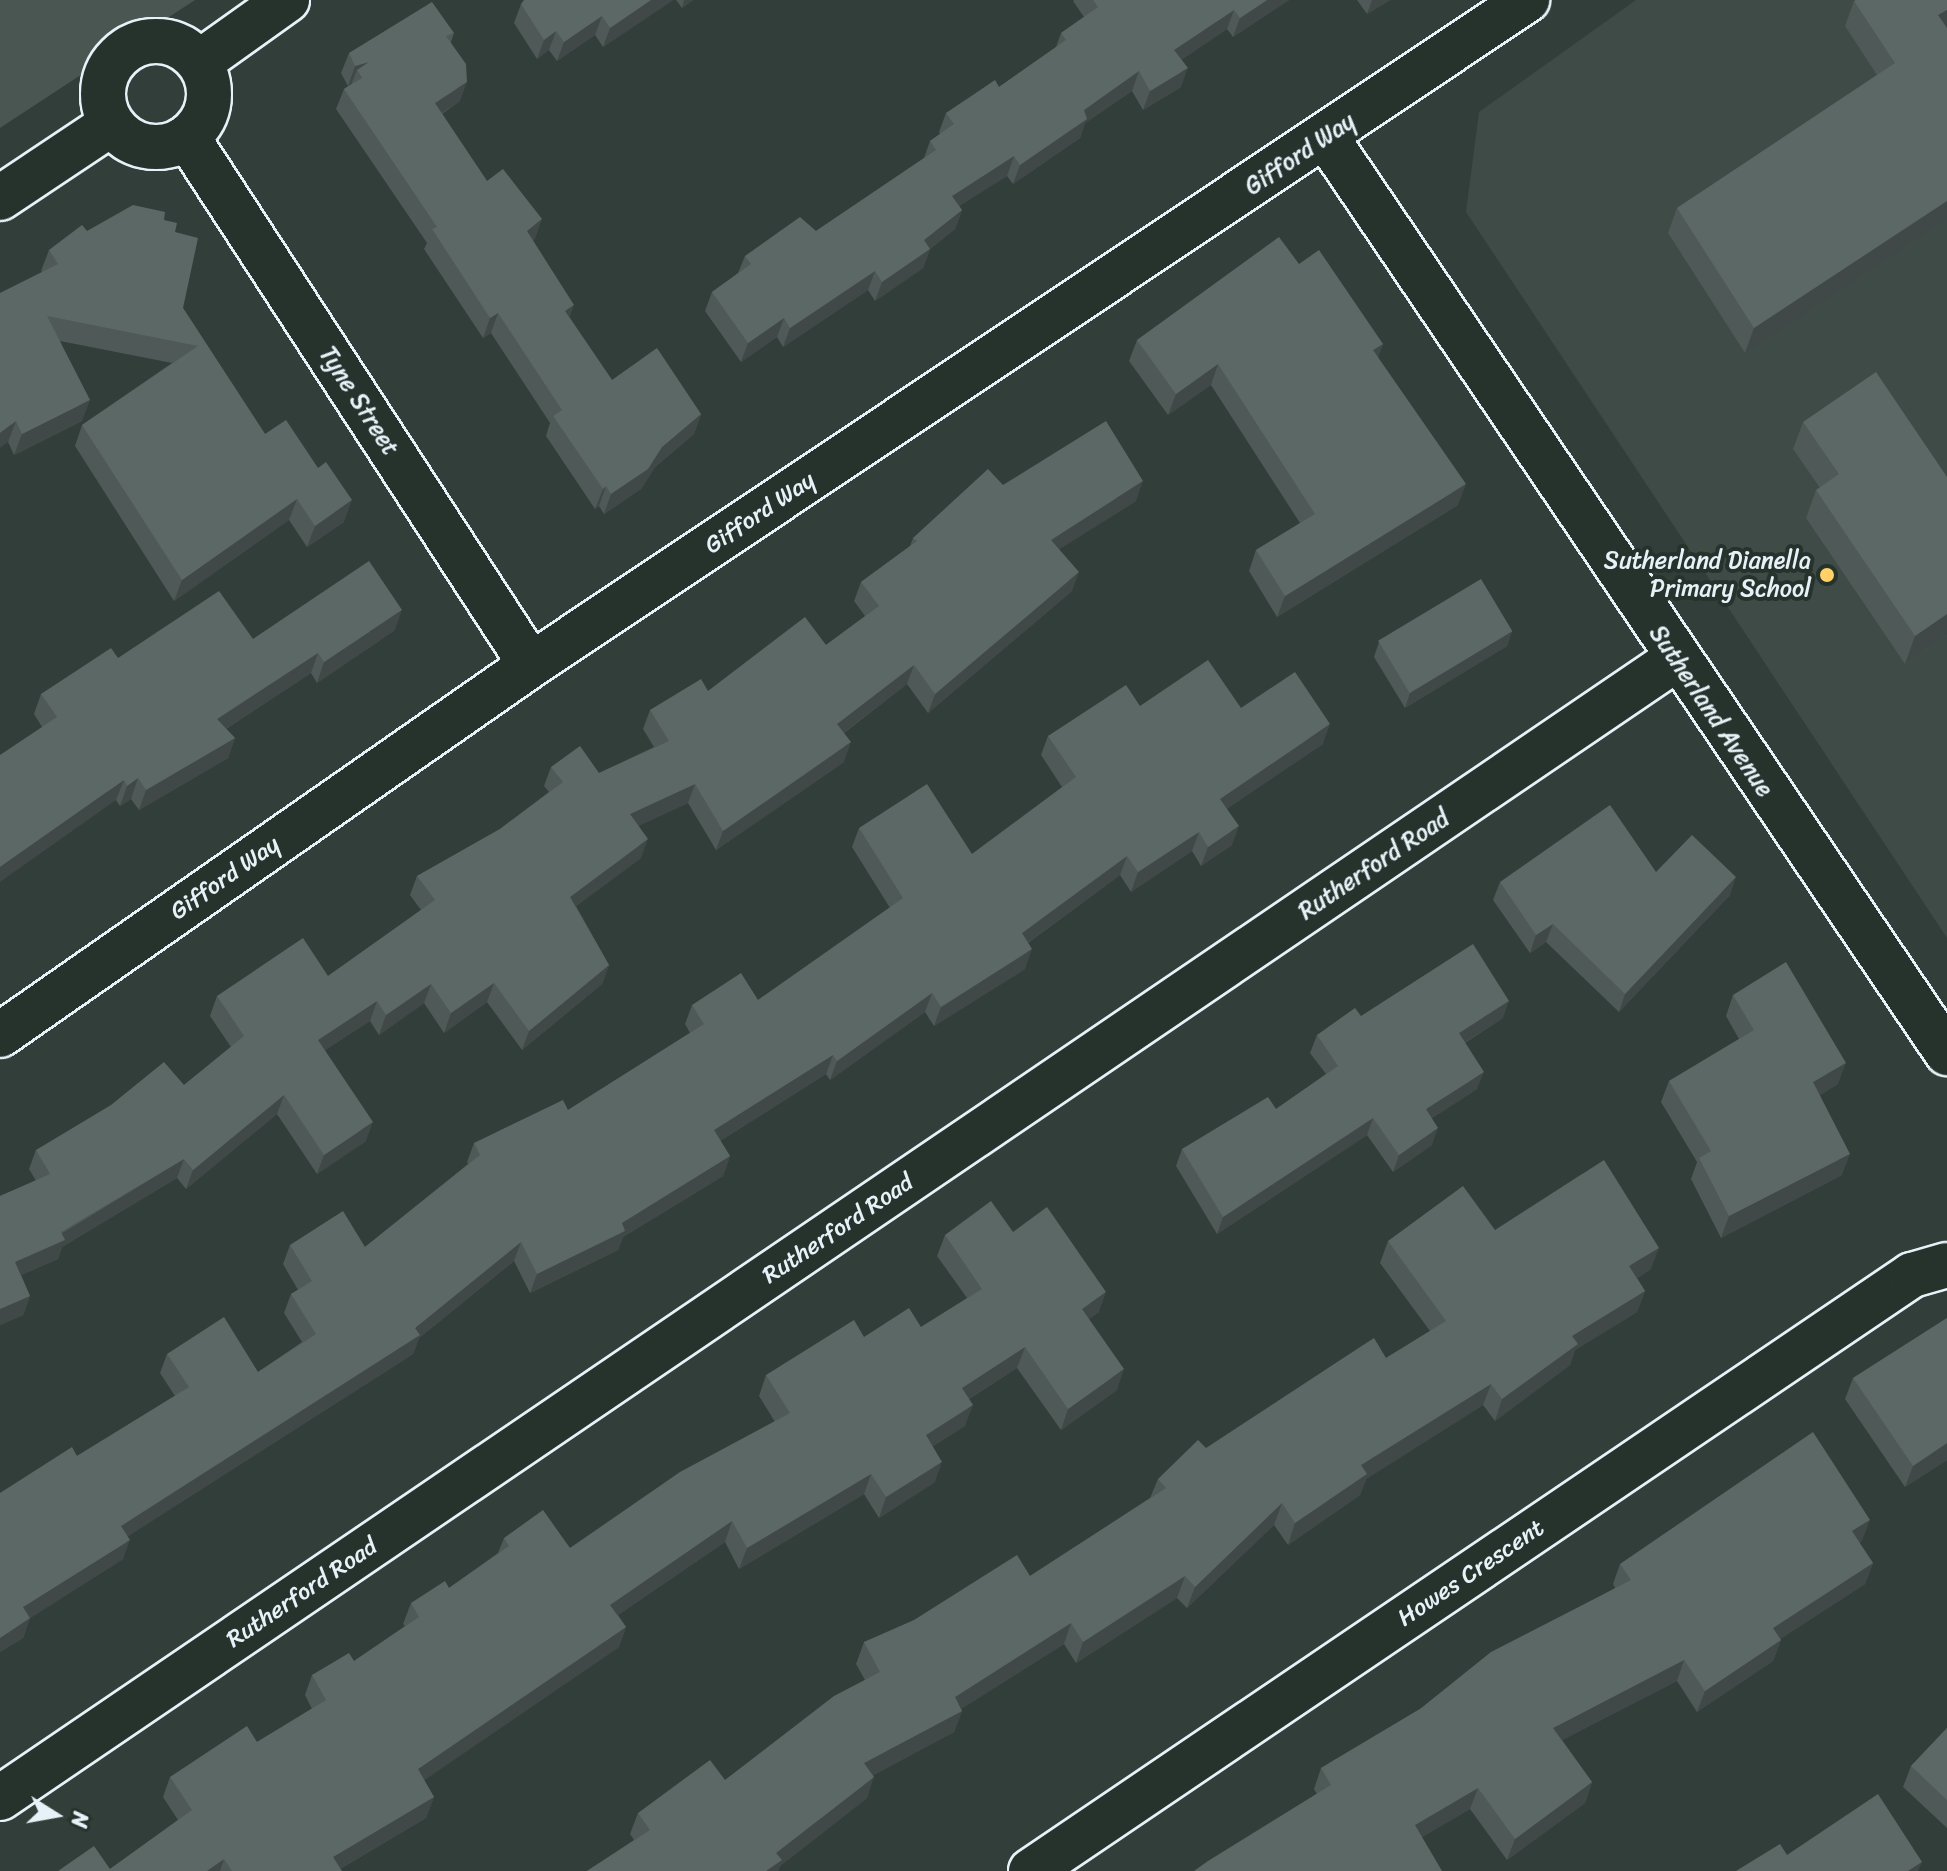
<!DOCTYPE html>
<html>
<head>
<meta charset="utf-8">
<style>
	body { margin:0 }
	#map { position:relative; width:1947px; height:1871px; overflow:hidden; background:#323e39; font-family:Sriracha,sans-serif }
	div>[style] { position:absolute }
	.built>* { inset:0; background:#3f4b46 }
	.green>* { inset:0; background:#495651 }
	.roads { filter:drop-shadow(2px 0 #e8f1f8) drop-shadow(-2px 0 #e8f1f8) drop-shadow(0 2px #e8f1f8) drop-shadow(0 -2px #e8f1f8) }
	.street>* { height:44px; margin:-22px; padding:0 22px; transform-origin:22px; border-radius:22px; background:#26332d }
	.street>.ring { margin:-22px; padding:0; box-sizing:content-box; background:none; border:44px solid #26332d; border-radius:50% }
	.wall>* { inset:0; background:#4f5957 }
	.shaded-wall>* { inset:0; background:#404947 }
	.building>* { inset:0; background:#5c6865; transform-origin:0 0 }
	.dots>* { width:22px; height:22px; translate:-50% -50%; box-sizing:border-box; border:4px solid #26332d; border-radius:50% }
	span { translate:-50% -50%; white-space:nowrap; text-align:center; line-height:1.15; -webkit-text-stroke:8px #26332d; paint-order:stroke }
	.street-label { font-size:24px; color:#e8f1f8 }
	.poi-label { font-size:24px; color:#e8f1f8 }
	.right { translate:-100% -50%; text-align:right }
	.north { position:absolute; left:16px; top:1775px; width:80px; height:80px; -webkit-text-stroke:6px #26332d; paint-order:stroke; rotate:101deg; font-size:22px; font-weight:700; line-height:32px; text-align:center; color:#e8f1f8 }
	.north::after { content:''; display:block; margin:auto; width:28px; height:36px; background:#e8f1f8; clip-path:polygon(50% 0,100% 100%,50% 72%,0 100%) }
</style>
</head>
<body>
<div id="map">
	<div class="built">
		<i style="clip-path:polygon(1636px 0,1947px 0,1947px 938px,1466px 212px,1479px 112px)"></i>
	</div>
	<div class="green">
		<i style="clip-path:polygon(0 0,195px 0,0 128px)"></i>
	</div>
	<div class="roads">
		<div class="street">
			<i class="ring" style="left:103px;top:41px;width:62px;height:62px"></i>
			<i style="left:200px;top:62px;width:107px;rotate:-35.5deg"></i>
			<i style="left:187px;top:137px;width:630px;rotate:56.92deg"></i>
			<i style="left:1326px;top:137px;width:1107px;rotate:55.86deg"></i>
			<i style="left:0;top:198px;width:133px;rotate:-33.7deg"></i>
			<i style="left:0;top:1035px;width:647px;rotate:-34.87deg"></i>
			<i style="left:531px;top:665px;width:1198px;rotate:-33.73deg"></i>
			<i style="left:0;top:1798px;width:2026px;rotate:-34.2deg"></i>
			<i style="left:1031px;top:1871px;width:1064px;rotate:-34.08deg"></i>
			<i style="left:1912px;top:1275px;width:36px;rotate:-16deg"></i>
		</div>
	</div>
	<div class="wall">
		<i style="clip-path:polygon(673px 0,603px 47px,595px 35px,557px 61px,549px 50px,537px 59px,514px 23px,521px 4px)"></i>
		<i style="clip-path:polygon(676px 0,693px 0,682px 8px)"></i>
		<i style="clip-path:polygon(1074px 0,1289px 0,1233px 37px,1227px 29px,1181px 60px,1181px 87px,1143px 110px,1132px 91px,1085px 123px,1080px 138px,1013px 184px,1007px 176px,959px 206px,962px 210px,955px 229px,930px 249px,923px 268px,875px 301px,868px 290px,783px 347px,777px 337px,741px 362px,705px 311px,712px 292px,738px 273px,745px 256px,816px 231px,924px 158px,930px 141px,940px 134px,939px 132px,946px 113px,999px 87px,1056px 47px,1061px 33px,1084px 17px,1073px 1px)"></i>
		<i style="clip-path:polygon(1357px 0,1390px 0,1367px 14px)"></i>
		<i style="clip-path:polygon(1947px 0,1745px 353px,1668px 233px,1677px 208px,1877px 75px,1845px 26px,1854px 1px)"></i>
		<i style="clip-path:polygon(454px 33px,451px 42px,460px 101px,442px 114px,487px 181px,535px 239px,533px 240px,570px 318px,612px 380px,701px 414px,694px 434px,655px 467px,641px 489px,604px 514px,599px 506px,595px 509px,546px 436px,550px 423px,491px 333px,483px 338px,424px 249px,427px 243px,336px 109px,344px 89px,348px 86px,341px 73px,349px 53px)"></i>
		<i style="clip-path:polygon(164px 220px,175px 232px,183px 308px,265px 434px,344px 522px,307px 547px,289px 520px,174px 601px,75px 446px,82px 425px,172px 363px,60px 341px,82px 421px,14px 455px,8px 442px,42px 272px,41px 271px,49px 250px,87px 231px)"></i>
		<i style="clip-path:polygon(1299px 264px,1383px 344px,1378px 357px,1458px 505px,1277px 617px,1249px 571px,1256px 550px,1300px 523px,1211px 385px,1168px 415px,1129px 361px,1137px 340px)"></i>
		<i style="clip-path:polygon(1803px 422px,1947px 477px,1947px 635px,1905px 664px,1806px 518px,1816px 490px,1820px 488px,1793px 449px)"></i>
		<i style="clip-path:polygon(1003px 485px,1136px 501px,1059px 549px,1072px 591px,928px 713px,907px 684px,844px 733px,844px 762px,716px 850px,688px 803px,638px 826px,641px 858px,576px 906px,609px 965px,602px 984px,522px 1050px,487px 1002px,444px 1033px,424px 1003px,379px 1035px,370px 1021px,325px 1050px,366px 1141px,317px 1174px,277px 1114px,186px 1189px,177px 1178px,62px 1247px,58px 1259px,21px 1275px,30px 1296px,23px 1315px,0 1325px,0 1196px,36px 1181px,29px 1169px,36px 1150px,184px 1085px,231px 1047px,210px 1016px,217px 996px,328px 976px,421px 910px,410px 895px,417px 876px,500px 829px,549px 792px,544px 786px,551px 767px,599px 773px,654px 747px,643px 729px,650px 710px,708px 691px,826px 645px,865px 616px,854px 601px,861px 582px,910px 546px,913px 538px)"></i>
		<i style="clip-path:polygon(395px 630px,317px 683px,311px 673px,226px 729px,235px 738px,228px 758px,139px 810px,131px 799px,120px 806px,116px 800px,42px 727px,34px 714px,41px 694px,118px 658px,253px 639px)"></i>
		<i style="clip-path:polygon(1512px 631px,1507px 646px,1405px 708px,1374px 657px,1379px 642px)"></i>
		<i style="clip-path:polygon(1140px 706px,1241px 708px,1323px 744px,1227px 808px,1232px 845px,1201px 866px,1192px 851px,1131px 892px,1120px 875px,1028px 943px,1025px 969px,934px 1026px,925px 1012px,830px 1080px,826px 1074px,720px 1141px,730px 1156px,723px 1176px,623px 1237px,618px 1250px,530px 1293px,514px 1261px,419px 1338px,413px 1354px,128px 1536px,123px 1559px,30px 1618px,23px 1638px,0 1652px,0 1493px,77px 1456px,175px 1396px,160px 1373px,167px 1354px,258px 1372px,302px 1342px,284px 1313px,291px 1294px,298px 1290px,283px 1264px,290px 1245px,365px 1247px,468px 1164px,467px 1162px,474px 1143px,568px 1110px,690px 1033px,685px 1024px,692px 1005px,758px 1000px,890px 908px,852px 847px,859px 828px,972px 854px,1062px 787px,1041px 755px,1048px 736px)"></i>
		<i style="clip-path:polygon(1656px 872px,1730px 895px,1619px 1012px,1546px 942px,1530px 953px,1493px 900px,1500px 882px)"></i>
		<i style="clip-path:polygon(1733px 995px,1838px 1084px,1820px 1095px,1842px 1175px,1721px 1238px,1691px 1179px,1697px 1162px,1661px 1102px,1669px 1081px,1739px 1039px,1726px 1016px)"></i>
		<i style="clip-path:polygon(1361px 1016px,1503px 1018px,1465px 1043px,1477px 1089px,1432px 1118px,1432px 1145px,1393px 1172px,1367px 1135px,1217px 1234px,1176px 1166px,1182px 1149px,1276px 1109px,1326px 1074px,1310px 1053px,1317px 1035px)"></i>
		<i style="clip-path:polygon(1495px 1230px,1651px 1269px,1637px 1278px,1645px 1291px,1637px 1312px,1575px 1350px,1570px 1365px,1495px 1421px,1483px 1405px,1366px 1479px,1360px 1495px,1288px 1545px,1274px 1525px,1187px 1608px,1177px 1598px,1076px 1663px,1064px 1644px,961px 1709px,962px 1711px,954px 1732px,873px 1775px,867px 1798px,780px 1866px,778px 1871px,587px 1871px,634px 1840px,630px 1834px,638px 1813px,725px 1780px,865px 1680px,856px 1664px,864px 1642px,1030px 1576px,1150px 1498px,1158px 1479px,1206px 1448px,1386px 1358px,1430px 1331px,1380px 1263px,1388px 1241px)"></i>
		<i style="clip-path:polygon(1013px 1232px,1099px 1312px,1089px 1319px,1117px 1390px,1061px 1430px,1017px 1368px,969px 1399px,965px 1426px,933px 1446px,935px 1482px,879px 1518px,864px 1494px,739px 1569px,725px 1542px,618px 1615px,626px 1627px,619px 1647px,424px 1780px,434px 1797px,426px 1818px,340px 1869px,342px 1871px,58px 1871px,110px 1869px,178px 1820px,163px 1797px,170px 1777px,257px 1742px,312px 1709px,305px 1695px,312px 1675px,354px 1661px,405px 1626px,403px 1624px,411px 1603px,449px 1588px,498px 1553px,504px 1538px,570px 1548px,775px 1422px,759px 1396px,766px 1375px,864px 1337px,921px 1327px,967px 1298px,937px 1256px,945px 1235px)"></i>
		<i style="clip-path:polygon(1947px 1318px,1947px 1460px,1905px 1487px,1845px 1399px,1853px 1378px)"></i>
		<i style="clip-path:polygon(1862px 1541px,1859px 1543px,1873px 1563px,1865px 1584px,1780px 1639px,1781px 1640px,1773px 1661px,1697px 1712px,1677px 1681px,1562px 1740px,1592px 1782px,1585px 1803px,1507px 1860px,1470px 1809px,1422px 1837px,1317px 1794px,1314px 1789px,1321px 1768px,1420px 1709px,1615px 1588px,1613px 1584px,1620px 1564px)"></i>
		<i style="clip-path:polygon(1947px 1728px,1947px 1828px,1903px 1787px,1911px 1766px)"></i>
	</div>
	<div class="shaded-wall">
		<i style="clip-path:polygon(651px 0,673px 0,603px 47px,610px 28px)"></i>
		<i style="clip-path:polygon(684px 0,693px 0,682px 8px)"></i>
		<i style="clip-path:polygon(1267px 0,1289px 0,1233px 37px,1240px 18px)"></i>
		<i style="clip-path:polygon(1372px 0,1390px 0,1367px 14px)"></i>
		<i style="clip-path:polygon(1234px 10px,1227px 29px,1167px 70px,1174px 50px)"></i>
		<i style="clip-path:polygon(1947px 10px,1947px 28px,1938px 15px)"></i>
		<i style="clip-path:polygon(602px 16px,595px 35px,557px 61px,564px 42px)"></i>
		<i style="clip-path:polygon(556px 31px,549px 50px,537px 59px,544px 40px)"></i>
		<i style="clip-path:polygon(369px 62px,362px 78px,357px 70px,351px 85px,348px 86px,355px 66px)"></i>
		<i style="clip-path:polygon(1188px 68px,1181px 87px,1143px 110px,1150px 91px)"></i>
		<i style="clip-path:polygon(1139px 71px,1132px 91px,1085px 123px,1080px 138px,1013px 184px,1020px 165px,1084px 110px)"></i>
		<i style="clip-path:polygon(467px 82px,460px 101px,427px 123px,435px 103px)"></i>
		<i style="clip-path:polygon(1014px 156px,1007px 176px,945px 215px,952px 196px)"></i>
		<i style="clip-path:polygon(1947px 201px,1947px 219px,1745px 353px,1754px 328px)"></i>
		<i style="clip-path:polygon(962px 210px,955px 229px,926px 252px,930px 249px,923px 268px,875px 301px,882px 282px,924px 240px)"></i>
		<i style="clip-path:polygon(542px 219px,535px 239px,520px 251px,527px 231px)"></i>
		<i style="clip-path:polygon(875px 271px,868px 290px,783px 347px,790px 328px)"></i>
		<i style="clip-path:polygon(574px 305px,567px 325px,565px 311px)"></i>
		<i style="clip-path:polygon(498px 313px,491px 333px,483px 338px,490px 318px)"></i>
		<i style="clip-path:polygon(784px 318px,777px 337px,741px 362px,748px 343px)"></i>
		<i style="clip-path:polygon(1383px 344px,1375px 366px,1373px 350px)"></i>
		<i style="clip-path:polygon(1218px 364px,1211px 385px,1168px 415px,1176px 394px)"></i>
		<i style="clip-path:polygon(90px 400px,82px 421px,14px 455px,22px 434px)"></i>
		<i style="clip-path:polygon(701px 414px,694px 434px,655px 467px,641px 489px,604px 514px,611px 494px,662px 447px)"></i>
		<i style="clip-path:polygon(16px 421px,8px 442px,0 448px,0 433px)"></i>
		<i style="clip-path:polygon(1143px 481px,1136px 501px,1044px 559px,1051px 540px)"></i>
		<i style="clip-path:polygon(1466px 484px,1458px 505px,1277px 617px,1285px 596px)"></i>
		<i style="clip-path:polygon(606px 486px,599px 506px,595px 509px,603px 489px)"></i>
		<i style="clip-path:polygon(297px 499px,289px 520px,174px 601px,182px 580px)"></i>
		<i style="clip-path:polygon(352px 500px,344px 522px,307px 547px,315px 526px)"></i>
		<i style="clip-path:polygon(1079px 572px,1072px 591px,928px 713px,935px 694px)"></i>
		<i style="clip-path:polygon(402px 610px,395px 630px,317px 683px,324px 662px)"></i>
		<i style="clip-path:polygon(1947px 614px,1947px 635px,1905px 664px,1915px 636px)"></i>
		<i style="clip-path:polygon(1512px 631px,1507px 646px,1405px 708px,1410px 693px)"></i>
		<i style="clip-path:polygon(318px 653px,311px 673px,210px 739px,217px 719px)"></i>
		<i style="clip-path:polygon(914px 665px,907px 684px,830px 743px,837px 724px)"></i>
		<i style="clip-path:polygon(1330px 724px,1323px 744px,1214px 818px,1220px 799px)"></i>
		<i style="clip-path:polygon(235px 738px,228px 758px,139px 810px,146px 790px)"></i>
		<i style="clip-path:polygon(851px 742px,844px 762px,716px 850px,723px 831px)"></i>
		<i style="clip-path:polygon(138px 778px,131px 799px,120px 806px,127px 786px)"></i>
		<i style="clip-path:polygon(124px 780px,116px 800px,0 882px,0 867px)"></i>
		<i style="clip-path:polygon(695px 784px,688px 803px,623px 833px,630px 814px)"></i>
		<i style="clip-path:polygon(1239px 826px,1232px 845px,1201px 866px,1208px 847px)"></i>
		<i style="clip-path:polygon(1199px 832px,1192px 851px,1131px 892px,1138px 872px)"></i>
		<i style="clip-path:polygon(648px 839px,641px 858px,563px 916px,570px 897px)"></i>
		<i style="clip-path:polygon(1127px 856px,1120px 875px,1015px 952px,1022px 933px)"></i>
		<i style="clip-path:polygon(1736px 877px,1730px 895px,1619px 1012px,1625px 994px)"></i>
		<i style="clip-path:polygon(1553px 924px,1546px 942px,1530px 953px,1536px 935px)"></i>
		<i style="clip-path:polygon(1032px 949px,1025px 969px,934px 1026px,941px 1007px)"></i>
		<i style="clip-path:polygon(609px 965px,602px 984px,522px 1050px,529px 1031px)"></i>
		<i style="clip-path:polygon(494px 983px,487px 1002px,444px 1033px,451px 1013px)"></i>
		<i style="clip-path:polygon(431px 984px,424px 1003px,379px 1035px,386px 1015px)"></i>
		<i style="clip-path:polygon(932px 993px,925px 1012px,830px 1080px,837px 1061px)"></i>
		<i style="clip-path:polygon(377px 1001px,370px 1021px,311px 1059px,318px 1040px)"></i>
		<i style="clip-path:polygon(1509px 1001px,1503px 1018px,1453px 1050px,1459px 1033px)"></i>
		<i style="clip-path:polygon(833px 1055px,826px 1074px,707px 1149px,714px 1130px)"></i>
		<i style="clip-path:polygon(1846px 1063px,1838px 1084px,1805px 1104px,1813px 1082px)"></i>
		<i style="clip-path:polygon(1484px 1072px,1477px 1089px,1419px 1126px,1426px 1109px)"></i>
		<i style="clip-path:polygon(284px 1095px,277px 1114px,186px 1189px,193px 1170px)"></i>
		<i style="clip-path:polygon(1373px 1118px,1367px 1135px,1217px 1234px,1223px 1217px)"></i>
		<i style="clip-path:polygon(373px 1122px,366px 1141px,317px 1174px,324px 1155px)"></i>
		<i style="clip-path:polygon(1438px 1128px,1432px 1145px,1393px 1172px,1399px 1155px)"></i>
		<i style="clip-path:polygon(1850px 1154px,1842px 1175px,1721px 1238px,1729px 1216px)"></i>
		<i style="clip-path:polygon(730px 1156px,723px 1176px,623px 1237px,618px 1250px,530px 1293px,537px 1274px)"></i>
		<i style="clip-path:polygon(184px 1159px,177px 1178px,62px 1247px,58px 1259px,8px 1281px,15px 1262px)"></i>
		<i style="clip-path:polygon(521px 1242px,514px 1261px,419px 1338px,413px 1354px,114px 1545px,121px 1526px,415px 1328px)"></i>
		<i style="clip-path:polygon(1659px 1248px,1651px 1269px,1622px 1287px,1629px 1266px)"></i>
		<i style="clip-path:polygon(1645px 1291px,1637px 1312px,1575px 1350px,1570px 1365px,1495px 1421px,1502px 1399px,1572px 1336px)"></i>
		<i style="clip-path:polygon(1106px 1292px,1099px 1312px,1074px 1330px,1082px 1309px)"></i>
		<i style="clip-path:polygon(30px 1296px,23px 1315px,0 1325px,0 1309px)"></i>
		<i style="clip-path:polygon(1025px 1347px,1017px 1368px,954px 1408px,962px 1388px)"></i>
		<i style="clip-path:polygon(1124px 1369px,1117px 1390px,1061px 1430px,1068px 1409px)"></i>
		<i style="clip-path:polygon(1491px 1384px,1483px 1405px,1366px 1479px,1360px 1495px,1288px 1545px,1295px 1523px,1361px 1465px)"></i>
		<i style="clip-path:polygon(973px 1405px,965px 1426px,918px 1456px,926px 1435px)"></i>
		<i style="clip-path:polygon(1947px 1443px,1947px 1460px,1905px 1487px,1913px 1466px)"></i>
		<i style="clip-path:polygon(942px 1462px,935px 1482px,879px 1518px,886px 1497px)"></i>
		<i style="clip-path:polygon(871px 1474px,864px 1494px,739px 1569px,747px 1548px)"></i>
		<i style="clip-path:polygon(1282px 1503px,1274px 1525px,1187px 1608px,1195px 1587px)"></i>
		<i style="clip-path:polygon(1870px 1520px,1862px 1541px,1844px 1552px,1852px 1531px)"></i>
		<i style="clip-path:polygon(732px 1521px,725px 1542px,603px 1625px,610px 1605px)"></i>
		<i style="clip-path:polygon(130px 1540px,123px 1559px,16px 1627px,23px 1607px)"></i>
		<i style="clip-path:polygon(1873px 1563px,1865px 1584px,1765px 1649px,1773px 1628px)"></i>
		<i style="clip-path:polygon(1185px 1576px,1177px 1598px,1076px 1663px,1083px 1642px)"></i>
		<i style="clip-path:polygon(30px 1618px,23px 1638px,0 1652px,0 1638px)"></i>
		<i style="clip-path:polygon(1071px 1623px,1064px 1644px,947px 1718px,955px 1697px)"></i>
		<i style="clip-path:polygon(626px 1627px,619px 1647px,410px 1790px,418px 1769px)"></i>
		<i style="clip-path:polygon(1781px 1640px,1773px 1661px,1697px 1712px,1705px 1691px)"></i>
		<i style="clip-path:polygon(1684px 1660px,1677px 1681px,1545px 1749px,1553px 1728px)"></i>
		<i style="clip-path:polygon(962px 1711px,954px 1732px,856px 1785px,864px 1763px)"></i>
		<i style="clip-path:polygon(874px 1777px,867px 1798px,780px 1866px,778px 1871px,766px 1871px,776px 1853px)"></i>
		<i style="clip-path:polygon(1592px 1782px,1585px 1803px,1507px 1860px,1515px 1839px)"></i>
		<i style="clip-path:polygon(1478px 1788px,1470px 1809px,1407px 1846px,1415px 1825px)"></i>
		<i style="clip-path:polygon(434px 1797px,426px 1818px,336px 1871px,333px 1857px)"></i>
		<i style="clip-path:polygon(224px 1859px,220px 1871px,207px 1871px)"></i>
		<i style="clip-path:polygon(1922px 1862px,1918px 1871px,1908px 1871px)"></i>
	</div>
	<div class="building">
		<i style="clip-path:polygon(524px 0,651px 0,610px 28px,602px 16px,564px 42px,556px 31px,544px 40px,521px 4px)"></i>
		<i style="clip-path:polygon(1093px 0,1267px 0,1240px 18px,1234px 10px,1174px 50px,1188px 68px,1150px 91px,1139px 71px,1084px 110px,1087px 119px,1020px 165px,1014px 156px,952px 196px,962px 210px,924px 240px,930px 249px,882px 282px,875px 271px,790px 328px,784px 318px,748px 343px,712px 292px,751px 264px,745px 256px,800px 217px,816px 231px,936px 150px,930px 141px,954px 124px,946px 113px,995px 80px,999px 87px,1066px 40px,1061px 33px,1098px 7px)"></i>
		<i style="clip-path:polygon(1856px 0,1947px 0,1947px 10px,1938px 15px,1947px 28px,1947px 201px,1754px 328px,1677px 208px,1895px 63px,1854px 1px)"></i>
		<i style="clip-path:polygon(432px 2px,454px 33px,446px 36px,466px 64px,467px 82px,435px 103px,487px 181px,503px 169px,542px 219px,527px 231px,574px 305px,565px 311px,612px 380px,657px 348px,701px 414px,662px 447px,648px 469px,611px 494px,606px 486px,603px 489px,553px 416px,562px 410px,498px 313px,490px 318px,432px 229px,437px 227px,344px 89px,362px 78px,357px 70px,369px 62px,355px 66px,349px 53px)"></i>
		<i style="clip-path:polygon(133px 205px,165px 212px,164px 220px,177px 223px,175px 232px,198px 238px,183px 308px,265px 434px,286px 420px,318px 468px,326px 462px,352px 500px,315px 526px,297px 499px,182px 580px,82px 425px,198px 346px,47px 316px,90px 400px,22px 434px,16px 421px,0 433px,0 293px,58px 264px,49px 250px,82px 225px,87px 231px)"></i>
		<i style="clip-path:polygon(1279px 237px,1299px 264px,1319px 250px,1383px 344px,1373px 350px,1466px 484px,1285px 596px,1256px 550px,1315px 514px,1218px 364px,1176px 394px,1137px 340px)"></i>
		<i style="clip-path:polygon(1876px 372px,1947px 477px,1947px 614px,1915px 636px,1816px 490px,1839px 474px,1803px 422px)"></i>
		<i style="clip-path:polygon(1106px 421px,1143px 481px,1051px 540px,1079px 572px,935px 694px,914px 665px,837px 724px,851px 742px,723px 831px,695px 784px,630px 814px,648px 839px,570px 897px,609px 965px,529px 1031px,494px 983px,451px 1013px,431px 984px,386px 1015px,377px 1001px,318px 1040px,373px 1122px,324px 1155px,284px 1095px,193px 1170px,184px 1159px,61px 1232px,65px 1240px,15px 1262px,30px 1296px,0 1309px,0 1196px,50px 1174px,36px 1150px,111px 1105px,164px 1062px,184px 1085px,244px 1036px,217px 996px,303px 938px,328px 976px,435px 900px,417px 876px,500px 829px,563px 782px,551px 767px,580px 746px,599px 773px,669px 741px,650px 710px,701px 679px,708px 691px,805px 617px,826px 645px,879px 606px,861px 582px,917px 541px,913px 538px,988px 469px,1003px 485px)"></i>
		<i style="clip-path:polygon(369px 561px,402px 610px,324px 662px,318px 653px,217px 719px,235px 738px,146px 790px,138px 778px,127px 786px,124px 780px,0 867px,0 755px,57px 717px,41px 694px,111px 648px,118px 658px,219px 591px,253px 639px)"></i>
		<i style="left:1481px;top:579px;width:61px;height:120px;rotate:59deg"></i>
		<i style="clip-path:polygon(1208px 660px,1241px 708px,1295px 672px,1330px 724px,1220px 799px,1239px 826px,1208px 847px,1199px 832px,1138px 872px,1127px 856px,1022px 933px,1032px 949px,941px 1007px,932px 993px,837px 1061px,833px 1055px,714px 1130px,730px 1156px,622px 1223px,625px 1231px,537px 1274px,521px 1242px,415px 1328px,420px 1335px,121px 1526px,130px 1540px,23px 1607px,30px 1618px,0 1638px,0 1493px,72px 1447px,77px 1456px,189px 1387px,167px 1354px,224px 1317px,258px 1372px,316px 1334px,291px 1294px,312px 1281px,290px 1245px,343px 1211px,365px 1247px,480px 1155px,474px 1143px,563px 1100px,568px 1110px,704px 1024px,692px 1005px,741px 973px,758px 1000px,903px 898px,859px 828px,927px 784px,972px 854px,1076px 777px,1048px 736px,1126px 685px,1140px 706px)"></i>
		<i style="clip-path:polygon(1610px 805px,1656px 872px,1692px 835px,1736px 877px,1625px 994px,1553px 924px,1536px 935px,1500px 882px)"></i>
		<i style="clip-path:polygon(1473px 944px,1509px 1001px,1459px 1033px,1484px 1072px,1426px 1109px,1438px 1128px,1399px 1155px,1373px 1118px,1223px 1217px,1182px 1149px,1268px 1097px,1276px 1109px,1338px 1066px,1317px 1035px,1355px 1008px,1361px 1016px)"></i>
		<i style="clip-path:polygon(1786px 962px,1846px 1063px,1813px 1082px,1850px 1154px,1729px 1216px,1699px 1158px,1711px 1151px,1669px 1081px,1754px 1030px,1733px 995px)"></i>
		<i style="clip-path:polygon(1604px 1160px,1659px 1248px,1629px 1266px,1645px 1291px,1572px 1336px,1578px 1344px,1502px 1399px,1491px 1384px,1361px 1465px,1367px 1474px,1295px 1523px,1282px 1503px,1195px 1587px,1185px 1576px,1083px 1642px,1071px 1623px,955px 1697px,962px 1711px,864px 1763px,874px 1777px,776px 1853px,782px 1860px,766px 1871px,587px 1871px,650px 1830px,638px 1813px,710px 1760px,725px 1780px,834px 1696px,880px 1672px,864px 1642px,914px 1620px,1017px 1555px,1030px 1576px,1166px 1488px,1158px 1479px,1198px 1440px,1206px 1448px,1374px 1338px,1386px 1358px,1446px 1321px,1388px 1241px,1463px 1186px,1495px 1230px)"></i>
		<i style="clip-path:polygon(991px 1201px,1013px 1232px,1047px 1207px,1106px 1292px,1082px 1309px,1124px 1369px,1068px 1409px,1025px 1347px,962px 1388px,973px 1405px,926px 1435px,942px 1462px,886px 1497px,871px 1474px,747px 1548px,732px 1521px,610px 1605px,626px 1627px,418px 1769px,434px 1797px,333px 1857px,342px 1871px,232px 1871px,224px 1859px,207px 1871px,58px 1871px,94px 1846px,110px 1869px,192px 1810px,170px 1777px,247px 1726px,257px 1742px,326px 1700px,312px 1675px,349px 1653px,354px 1661px,419px 1617px,411px 1603px,445px 1581px,449px 1588px,509px 1546px,504px 1538px,543px 1510px,570px 1548px,680px 1472px,790px 1413px,766px 1375px,854px 1320px,864px 1337px,909px 1308px,921px 1327px,982px 1289px,945px 1235px)"></i>
		<i style="clip-path:polygon(1947px 1318px,1947px 1443px,1913px 1466px,1853px 1378px)"></i>
		<i style="clip-path:polygon(1813px 1432px,1870px 1520px,1852px 1531px,1873px 1563px,1773px 1628px,1781px 1640px,1705px 1691px,1684px 1660px,1553px 1728px,1592px 1782px,1515px 1839px,1478px 1788px,1415px 1825px,1442px 1871px,1194px 1871px,1208px 1861px,1331px 1785px,1321px 1768px,1420px 1709px,1491px 1652px,1631px 1580px,1620px 1564px)"></i>
		<i style="clip-path:polygon(1947px 1728px,1947px 1800px,1911px 1766px)"></i>
		<i style="clip-path:polygon(1878px 1794px,1922px 1862px,1908px 1871px,1736px 1871px,1780px 1844px,1787px 1855px)"></i>
	</div>
	<div class="dots">
		<i style="left:1827px;top:575px;background:#ffd166"></i>
	</div>
	<div class="street-label">
		<span style="left:1300px;top:154px;rotate:-34deg">Gifford Way</span>
		<span style="left:359px;top:401px;rotate:57deg">Tyne Street</span>
		<span style="left:760px;top:513px;rotate:-34deg">Gifford Way</span>
		<span style="left:1711px;top:711px;rotate:56deg">Sutherland Avenue</span>
		<span style="left:1374px;top:865px;rotate:-34deg">Rutherford Road</span>
		<span style="left:225px;top:878px;rotate:-35deg">Gifford Way</span>
		<span style="left:838px;top:1229px;rotate:-34deg">Rutherford Road</span>
		<span style="left:1471px;top:1573px;rotate:-34deg">Howes Crescent</span>
		<span style="left:302px;top:1593px;rotate:-34deg">Rutherford Road</span>
	</div>
	<div class="poi-label">
		<span class="right" style="left:1811px;top:575px">Sutherland Dianella<br>Primary School</span>
	</div>
	<div class="north">N</div>
</div>
</body>
</html>
